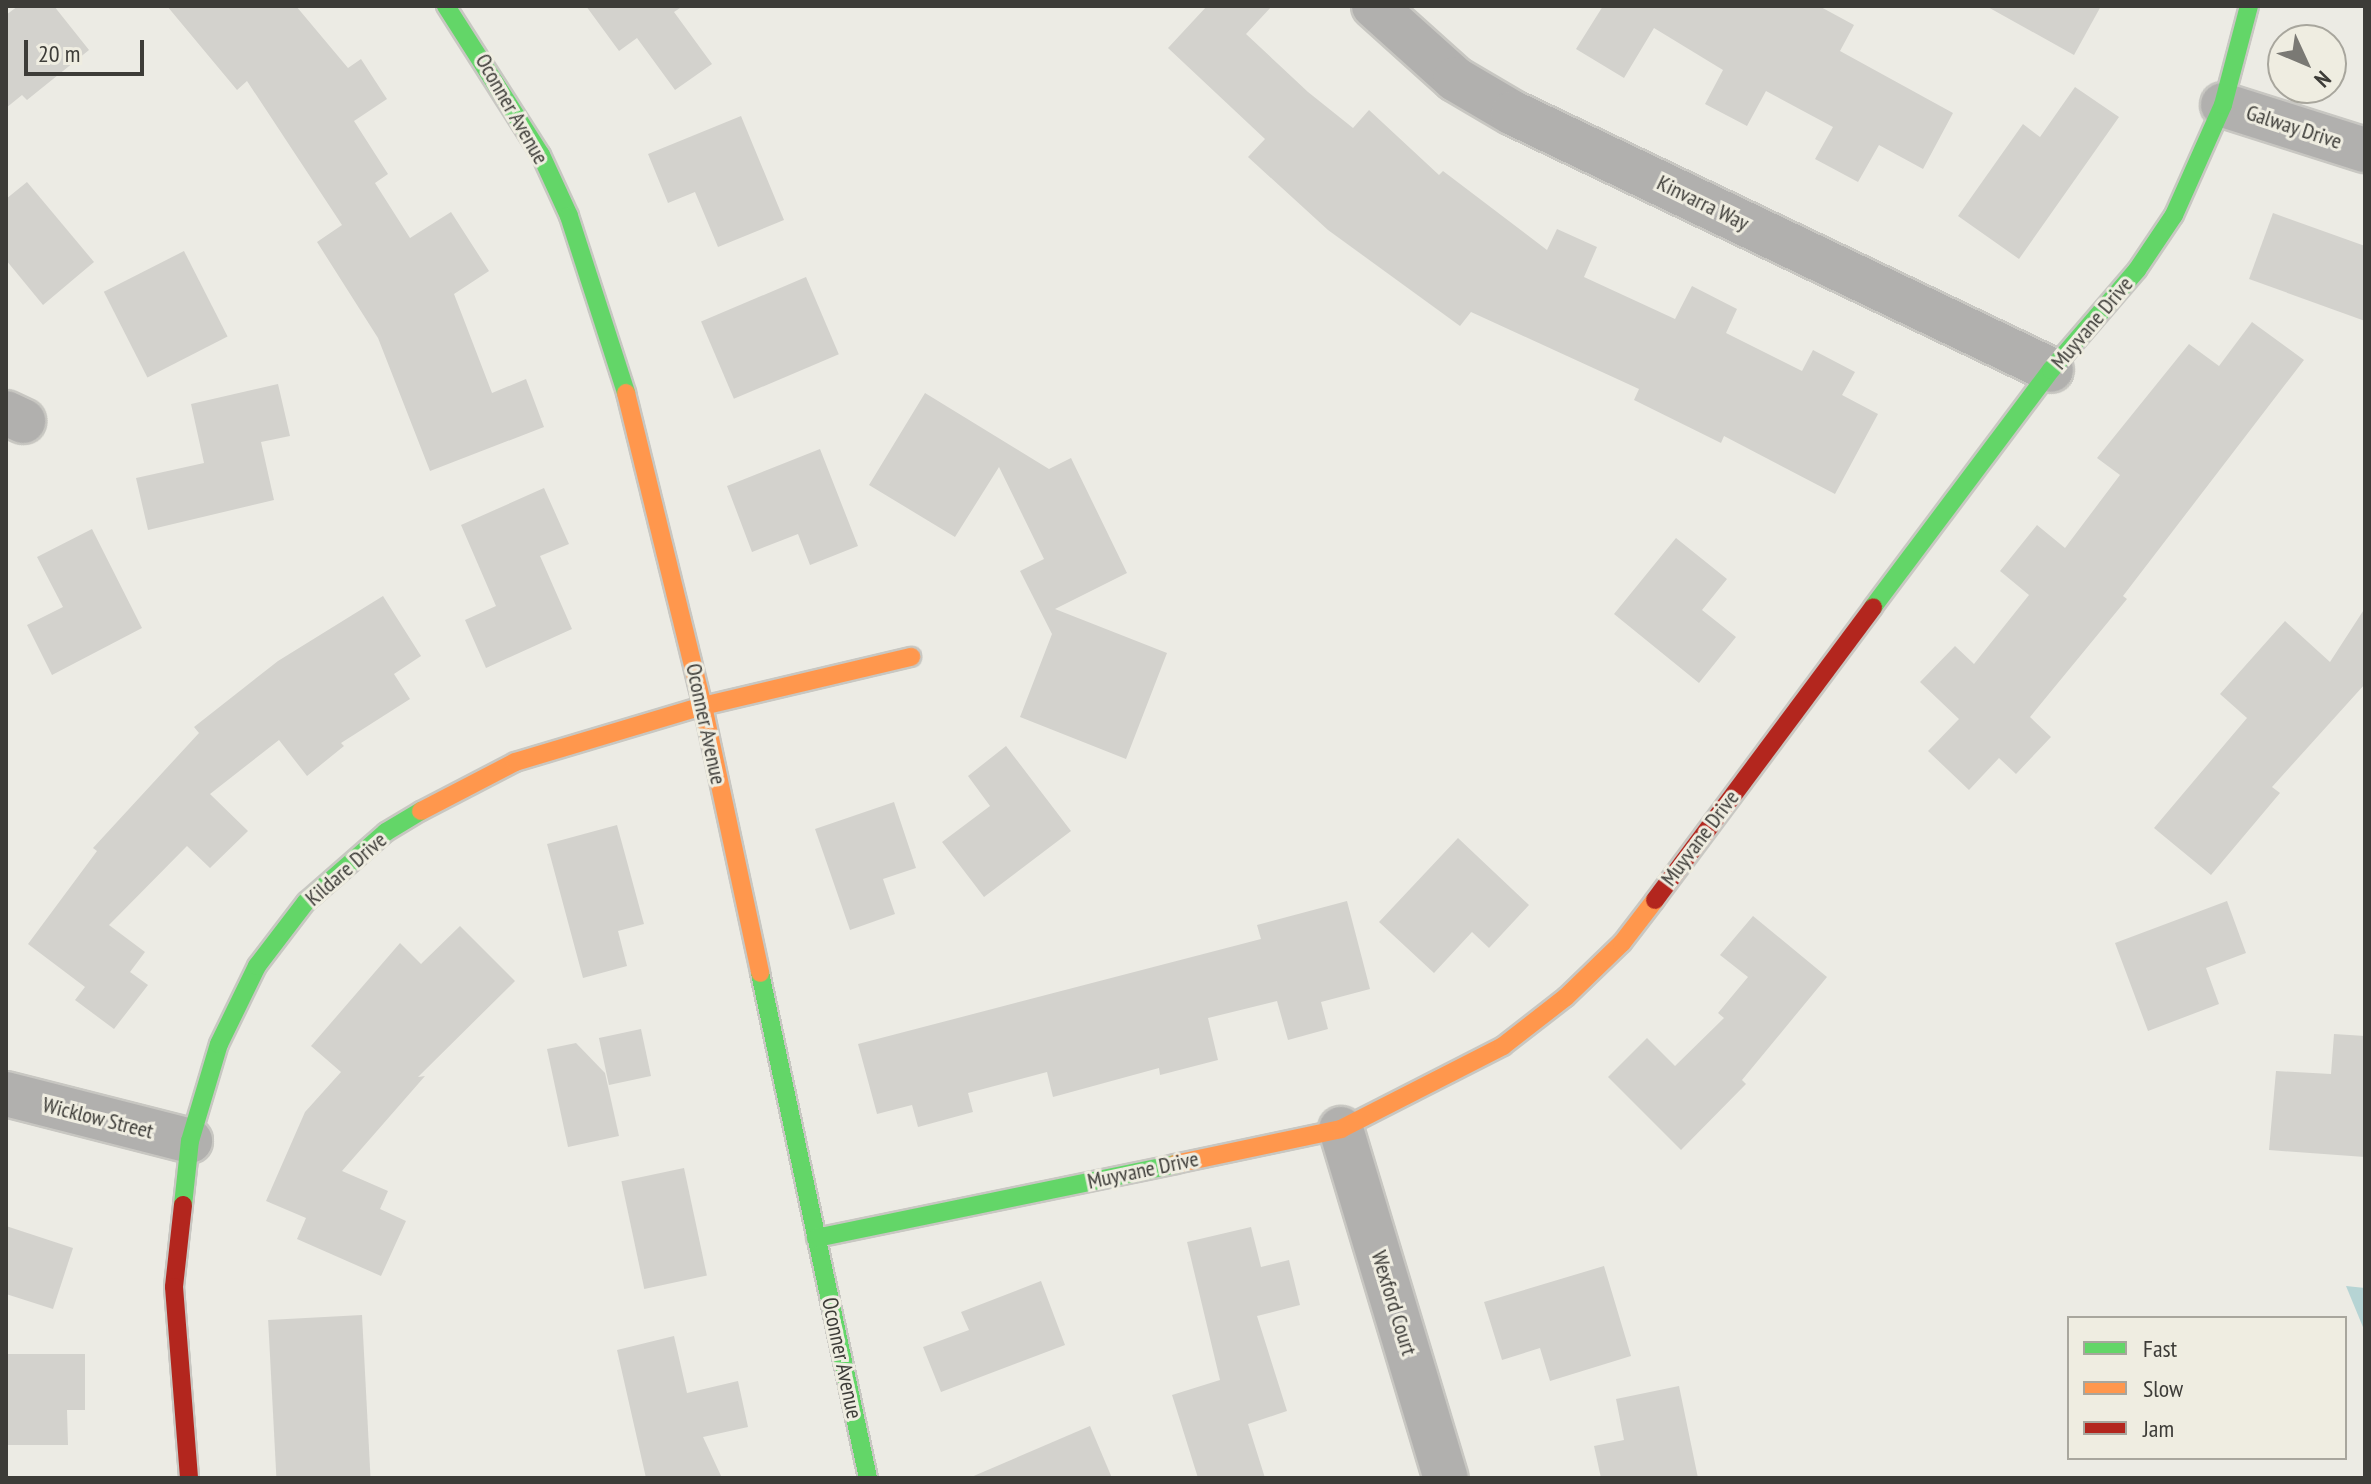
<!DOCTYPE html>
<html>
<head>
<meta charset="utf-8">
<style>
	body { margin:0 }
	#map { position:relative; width:2371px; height:1484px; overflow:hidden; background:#ecebe4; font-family:"PT Sans Narrow",sans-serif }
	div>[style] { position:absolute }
	.water>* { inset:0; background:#b6d4d4 }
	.building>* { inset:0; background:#d3d2cd; transform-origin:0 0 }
	.roads { filter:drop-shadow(2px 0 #c8c7c2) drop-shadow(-2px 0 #c8c7c2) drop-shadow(0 2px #c8c7c2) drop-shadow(0 -2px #c8c7c2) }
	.street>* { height:44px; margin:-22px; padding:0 22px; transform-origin:22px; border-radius:22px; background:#b1b0ae }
	.fast>* { height:18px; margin:-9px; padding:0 9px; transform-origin:9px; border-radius:9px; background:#63d668 }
	.slow>* { height:18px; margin:-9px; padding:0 9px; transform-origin:9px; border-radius:9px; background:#ff974d }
	.jam>* { height:18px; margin:-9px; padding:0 9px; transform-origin:9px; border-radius:9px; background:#b3261e }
	span { translate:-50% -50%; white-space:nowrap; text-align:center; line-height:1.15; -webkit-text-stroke:6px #efede1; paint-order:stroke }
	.street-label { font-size:22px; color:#3d3c38 }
	.frame { position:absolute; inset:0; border:8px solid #3d3c38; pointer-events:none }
	.legend { position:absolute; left:2067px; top:1316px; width:280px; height:144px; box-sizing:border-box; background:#efede1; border:2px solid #a8a69d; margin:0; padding:10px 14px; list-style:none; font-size:24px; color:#3d3c38 }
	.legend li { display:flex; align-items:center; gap:16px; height:40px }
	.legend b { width:40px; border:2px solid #a8a69d }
	.north { position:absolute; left:2267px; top:24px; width:80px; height:80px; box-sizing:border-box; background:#efede1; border:2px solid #a8a69d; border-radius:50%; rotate:134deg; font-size:22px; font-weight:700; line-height:32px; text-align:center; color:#3d3c38 }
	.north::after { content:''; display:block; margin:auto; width:28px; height:36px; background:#7a7974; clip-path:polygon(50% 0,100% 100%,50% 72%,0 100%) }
	.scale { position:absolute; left:24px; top:40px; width:120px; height:36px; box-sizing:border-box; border:4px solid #3d3c38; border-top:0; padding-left:10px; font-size:24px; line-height:28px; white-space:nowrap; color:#3d3c38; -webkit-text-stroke:6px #efede1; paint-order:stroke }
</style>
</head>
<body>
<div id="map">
	<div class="water">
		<i style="clip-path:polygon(2346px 1286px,2365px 1288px,2365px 1332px)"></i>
	</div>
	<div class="building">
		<i style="clip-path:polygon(18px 6px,54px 6px,89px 50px,27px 100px,22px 95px,6px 108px,6px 15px)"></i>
		<i style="clip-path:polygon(167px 6px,296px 6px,348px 68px,361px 59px,387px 99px,354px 121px,388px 174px,375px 183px,410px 238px,451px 212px,489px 271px,454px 294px,492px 393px,526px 379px,544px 427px,430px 471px,378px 338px,317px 242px,342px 225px,247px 81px,237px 90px)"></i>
		<i style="clip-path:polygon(586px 6px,683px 6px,674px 12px,712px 64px,675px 90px,637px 38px,619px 51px)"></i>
		<i style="clip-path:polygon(1207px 6px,1272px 6px,1246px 34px,1308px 92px,1353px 128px,1369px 110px,1439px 175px,1443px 171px,1547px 250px,1557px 229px,1597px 247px,1584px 277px,1675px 319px,1692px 286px,1737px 309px,1726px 333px,1802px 371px,1813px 350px,1855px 372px,1842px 395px,1878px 414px,1835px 494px,1724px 436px,1721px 443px,1634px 400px,1639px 389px,1471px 312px,1460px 326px,1328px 230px,1248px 157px,1265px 139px,1168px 48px)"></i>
		<i style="clip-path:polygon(1603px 6px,1819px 6px,1854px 25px,1840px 51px,1953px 113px,1923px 169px,1879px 145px,1858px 182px,1815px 159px,1833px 127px,1766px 91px,1747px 126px,1705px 104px,1723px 70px,1654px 28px,1624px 78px,1576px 49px)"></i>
		<i style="clip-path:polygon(1986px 6px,2101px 6px,2074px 55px)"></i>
		<i style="clip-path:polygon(2075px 87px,2119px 117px,2019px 259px,1958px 216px,2023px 124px,2040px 137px)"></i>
		<i style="clip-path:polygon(741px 116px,784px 220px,718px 247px,695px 192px,668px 203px,648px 154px)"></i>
		<i style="clip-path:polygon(27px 182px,94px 262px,43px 305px,6px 260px,6px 199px)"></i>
		<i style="clip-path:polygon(2273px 213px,2365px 246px,2365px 321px,2249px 279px)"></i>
		<i style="left:184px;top:251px;width:96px;height:90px;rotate:63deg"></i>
		<i style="left:806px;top:277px;width:84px;height:114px;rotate:67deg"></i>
		<i style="clip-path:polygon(2252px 322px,2304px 360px,2123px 596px,2127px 599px,2030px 717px,2051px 737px,2016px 774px,1999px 758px,1969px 790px,1928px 751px,1959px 719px,1920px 682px,1955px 646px,1974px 664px,2029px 595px,2000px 571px,2037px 525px,2065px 548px,2120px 475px,2097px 458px,2189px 344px,2219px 366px)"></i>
		<i style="clip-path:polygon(278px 384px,290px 436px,261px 442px,274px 500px,148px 530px,136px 478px,204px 463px,191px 404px)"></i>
		<i style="clip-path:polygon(925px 393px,1049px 469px,1071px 458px,1127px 573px,1055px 609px,1167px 653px,1126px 759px,1020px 717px,1052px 634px,1020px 571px,1044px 559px,999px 467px,955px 537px,869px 485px)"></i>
		<i style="clip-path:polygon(820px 449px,858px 546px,810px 565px,798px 534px,752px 552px,727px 486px)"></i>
		<i style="clip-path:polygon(544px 488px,569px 544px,540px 556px,572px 629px,486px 668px,465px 620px,496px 606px,461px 525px)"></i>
		<i style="clip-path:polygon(92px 529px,142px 628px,52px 675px,27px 625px,63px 607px,37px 557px)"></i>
		<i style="clip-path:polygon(1676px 538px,1727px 579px,1702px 610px,1736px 637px,1699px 683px,1614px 614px)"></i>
		<i style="clip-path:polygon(383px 596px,421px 656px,394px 674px,410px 699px,341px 743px,344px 746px,307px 776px,279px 740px,210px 794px,248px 831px,210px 868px,187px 846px,109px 925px,145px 952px,130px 972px,148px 985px,114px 1029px,75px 1000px,85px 987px,28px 944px,97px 851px,93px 848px,199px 733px,194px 727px,278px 661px)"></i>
		<i style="clip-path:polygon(2365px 608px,2365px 684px,2272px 787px,2280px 793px,2211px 875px,2154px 828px,2247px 718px,2220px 694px,2285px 621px,2330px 662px)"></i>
		<i style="clip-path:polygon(1006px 746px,1071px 831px,984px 897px,942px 842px,990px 806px,968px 776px)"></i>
		<i style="clip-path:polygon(894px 802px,916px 868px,883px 879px,895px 914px,850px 930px,815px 829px)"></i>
		<i style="clip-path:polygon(617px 825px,644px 924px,618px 931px,627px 966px,583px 978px,547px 844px)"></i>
		<i style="clip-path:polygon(1458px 838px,1529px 905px,1489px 948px,1472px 932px,1434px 973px,1379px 922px)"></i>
		<i style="clip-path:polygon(1347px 901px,1370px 989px,1321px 1002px,1328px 1029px,1288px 1040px,1277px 1001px,1208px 1018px,1218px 1060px,1160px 1075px,1159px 1068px,1053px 1097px,1047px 1072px,968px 1093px,973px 1112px,918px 1127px,912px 1105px,877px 1114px,858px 1044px,1261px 939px,1257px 925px)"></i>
		<i style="clip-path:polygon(2227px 901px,2246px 953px,2206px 968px,2219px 1004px,2148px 1031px,2115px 943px)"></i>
		<i style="clip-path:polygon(1753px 916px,1827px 977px,1742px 1080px,1746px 1084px,1681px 1150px,1608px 1077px,1647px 1038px,1675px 1066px,1724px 1018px,1718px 1013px,1748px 977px,1720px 955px)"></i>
		<i style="clip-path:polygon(460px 926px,515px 981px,418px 1077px,425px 1076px,342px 1171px,388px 1191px,380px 1209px,406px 1221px,381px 1276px,297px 1239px,306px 1218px,266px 1201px,305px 1112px,341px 1072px,311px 1046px,400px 943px,421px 964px)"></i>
		<i style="left:641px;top:1029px;width:48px;height:43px;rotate:78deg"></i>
		<i style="clip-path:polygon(2334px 1034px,2365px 1036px,2365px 1157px,2269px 1150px,2276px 1071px,2331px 1074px)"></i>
		<i style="clip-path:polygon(576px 1043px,605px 1073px,619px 1136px,568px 1147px,547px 1049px)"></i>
		<i style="left:684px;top:1168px;width:110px;height:64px;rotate:78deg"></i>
		<i style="clip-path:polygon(6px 1226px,73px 1248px,53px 1309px,6px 1294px)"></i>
		<i style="clip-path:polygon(1251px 1227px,1261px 1267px,1289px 1260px,1300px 1305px,1257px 1316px,1287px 1411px,1248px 1424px,1265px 1478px,1198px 1478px,1172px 1395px,1220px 1380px,1187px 1242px)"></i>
		<i style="clip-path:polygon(1604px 1266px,1631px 1356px,1550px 1381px,1540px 1348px,1502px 1360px,1484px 1302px)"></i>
		<i style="clip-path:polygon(1041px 1281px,1065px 1345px,941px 1392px,923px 1347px,969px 1330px,961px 1312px)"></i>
		<i style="left:362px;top:1315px;width:163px;height:94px;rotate:87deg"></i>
		<i style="clip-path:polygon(674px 1336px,687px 1393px,738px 1381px,748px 1427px,703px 1437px,722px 1478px,646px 1478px,617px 1350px)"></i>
		<i style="clip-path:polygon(6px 1354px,85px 1354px,85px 1410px,67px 1410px,68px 1445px,6px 1445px)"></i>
		<i style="clip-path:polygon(1679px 1386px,1698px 1478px,1601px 1478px,1594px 1446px,1624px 1440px,1616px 1399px)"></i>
		<i style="clip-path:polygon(1090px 1426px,1112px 1478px,969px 1478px)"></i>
	</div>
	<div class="roads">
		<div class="street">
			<i style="left:1374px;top:6px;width:109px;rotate:42deg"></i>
			<i style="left:1455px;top:79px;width:67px;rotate:30.4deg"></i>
			<i style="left:1513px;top:113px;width:596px;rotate:25.53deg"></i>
			<i style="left:2223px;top:105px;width:149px;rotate:17.6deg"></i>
			<i style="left:6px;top:413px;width:19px;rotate:25deg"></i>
			<i style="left:6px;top:1094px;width:190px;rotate:14.3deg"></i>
			<i style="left:1341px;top:1129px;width:364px;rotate:73.3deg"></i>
		</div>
		<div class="fast">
			<i style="left:446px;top:6px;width:177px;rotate:57.5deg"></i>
			<i style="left:541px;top:155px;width:67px;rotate:65.3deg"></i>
			<i style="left:569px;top:216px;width:186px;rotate:72.1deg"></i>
			<i style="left:1873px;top:607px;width:296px;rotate:-53.1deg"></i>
			<i style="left:2051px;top:370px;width:132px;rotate:-49.3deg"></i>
			<i style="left:2137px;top:270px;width:66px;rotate:-56.1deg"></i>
			<i style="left:2174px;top:215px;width:120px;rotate:-66deg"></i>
			<i style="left:2223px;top:105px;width:102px;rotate:-75.3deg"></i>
			<i style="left:760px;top:973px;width:516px;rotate:77.93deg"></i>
			<i style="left:183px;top:1205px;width:64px;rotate:-83.8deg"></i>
			<i style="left:190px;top:1141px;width:101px;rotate:-73.4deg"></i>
			<i style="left:219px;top:1044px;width:87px;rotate:-64deg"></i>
			<i style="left:257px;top:966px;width:81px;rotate:-52.6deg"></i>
			<i style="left:306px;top:902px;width:106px;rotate:-41.2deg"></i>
			<i style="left:386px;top:832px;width:41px;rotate:-31deg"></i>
			<i style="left:816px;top:1238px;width:367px;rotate:-11.6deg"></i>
		</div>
		<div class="slow">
			<i style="left:626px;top:393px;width:322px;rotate:76.2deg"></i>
			<i style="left:703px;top:706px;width:273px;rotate:77.9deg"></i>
			<i style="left:421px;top:811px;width:106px;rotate:-27.5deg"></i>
			<i style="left:515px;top:762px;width:196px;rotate:-16.6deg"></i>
			<i style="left:703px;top:706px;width:214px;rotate:-13.3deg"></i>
			<i style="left:1175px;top:1164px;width:170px;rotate:-11.9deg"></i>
			<i style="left:1341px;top:1129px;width:182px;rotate:-27.1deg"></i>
			<i style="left:1503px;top:1046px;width:80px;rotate:-37.9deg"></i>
			<i style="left:1566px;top:997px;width:78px;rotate:-44deg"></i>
			<i style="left:1622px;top:943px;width:54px;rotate:-52.5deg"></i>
		</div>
		<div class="jam">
			<i style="left:1655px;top:900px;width:365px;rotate:-53.3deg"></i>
			<i style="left:183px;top:1205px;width:82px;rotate:96.3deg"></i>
			<i style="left:174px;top:1287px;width:192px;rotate:85.5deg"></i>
		</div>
	</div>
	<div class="street-label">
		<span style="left:512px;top:109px;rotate:60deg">Oconner Avenue</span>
		<span style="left:2294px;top:127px;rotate:18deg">Galway Drive</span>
		<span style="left:1703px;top:203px;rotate:26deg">Kinvarra Way</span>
		<span style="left:2092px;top:323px;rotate:-50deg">Muyvane Drive</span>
		<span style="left:706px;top:724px;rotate:78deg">Oconner Avenue</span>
		<span style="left:1700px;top:838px;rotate:-53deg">Muyvane Drive</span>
		<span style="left:346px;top:869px;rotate:-41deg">Kildare Drive</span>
		<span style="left:98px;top:1118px;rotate:14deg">Wicklow Street</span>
		<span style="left:1143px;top:1170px;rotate:-12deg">Muyvane Drive</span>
		<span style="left:1394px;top:1303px;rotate:73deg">Wexford Court</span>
		<span style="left:842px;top:1358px;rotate:78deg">Oconner Avenue</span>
	</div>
	<div class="frame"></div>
	<ul class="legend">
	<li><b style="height:10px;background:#63d668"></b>Fast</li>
	<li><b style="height:10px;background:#ff974d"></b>Slow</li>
	<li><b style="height:10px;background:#b3261e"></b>Jam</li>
	</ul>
	<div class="north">N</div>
	<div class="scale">20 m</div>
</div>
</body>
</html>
